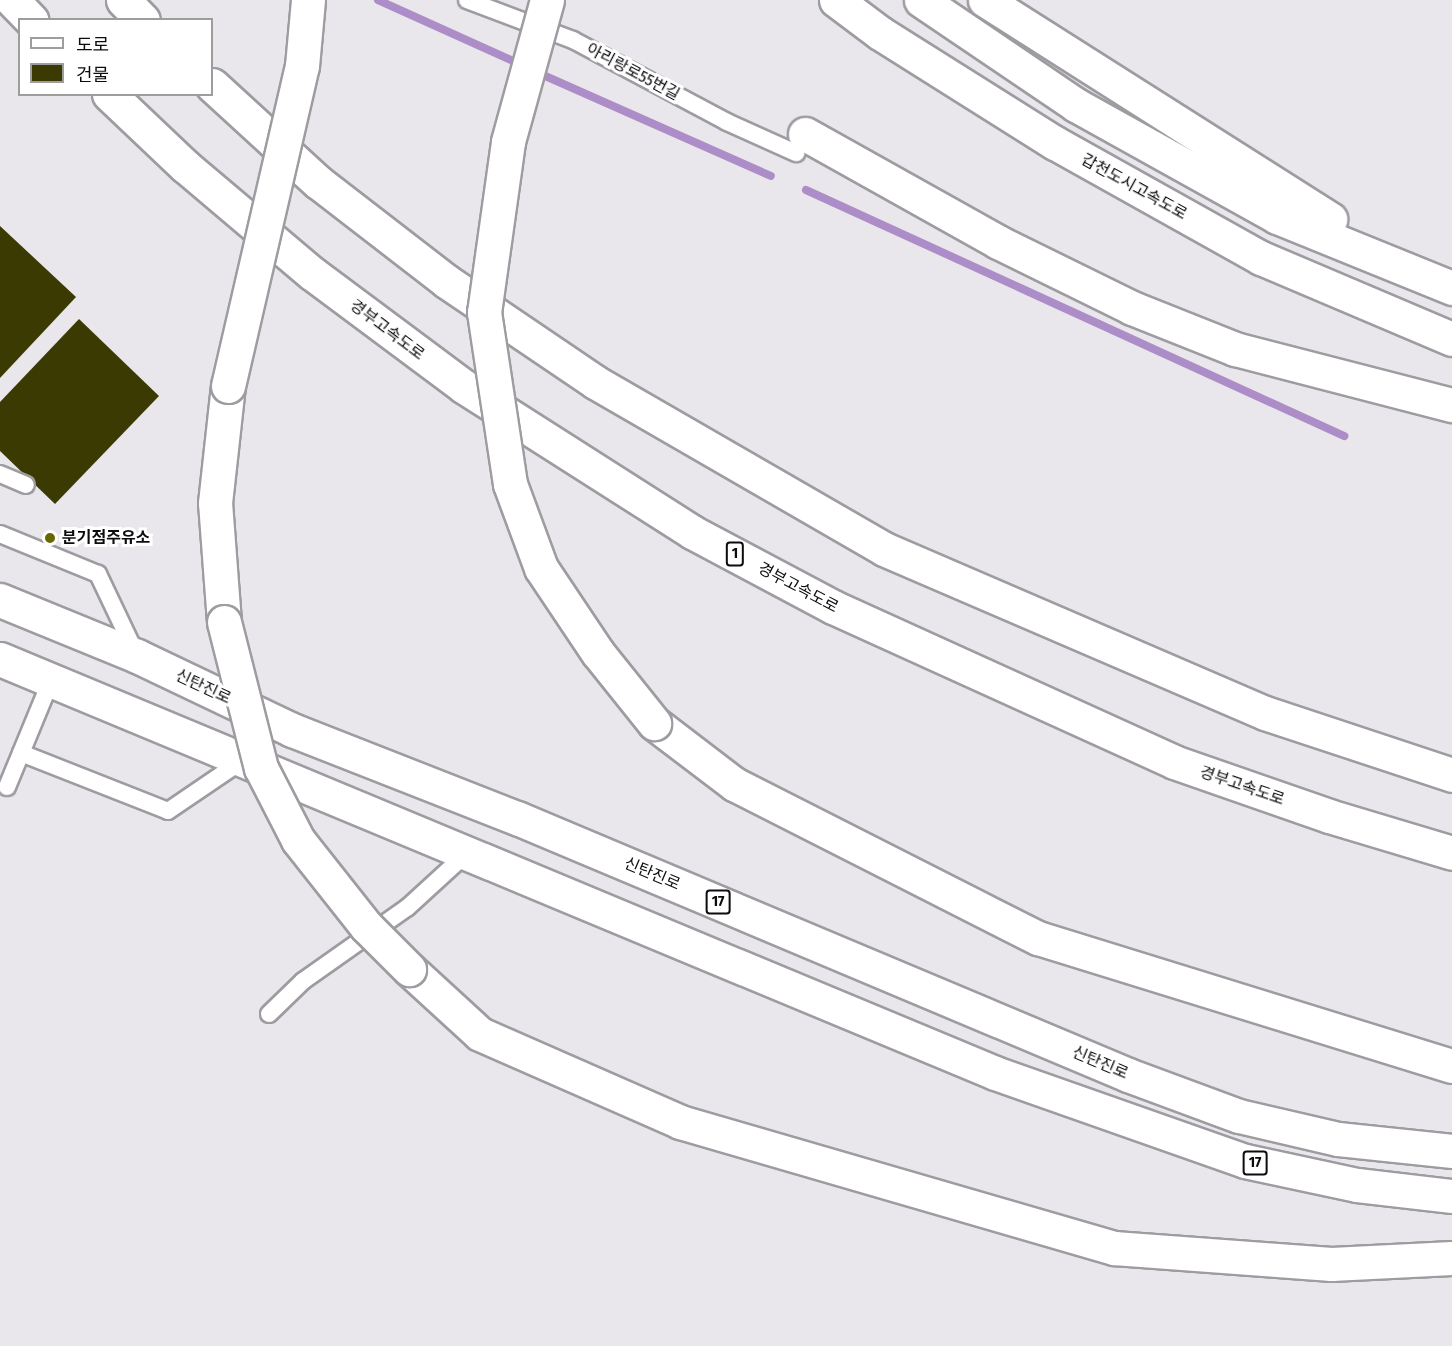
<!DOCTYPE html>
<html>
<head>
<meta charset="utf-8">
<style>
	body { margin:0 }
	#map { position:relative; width:1452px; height:1346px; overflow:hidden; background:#e9e6ec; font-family:"Fira Sans Condensed","Noto Sans KR",sans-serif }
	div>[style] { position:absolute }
	.stream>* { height:8px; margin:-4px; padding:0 4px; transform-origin:4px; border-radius:4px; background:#ac8dc7 }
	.building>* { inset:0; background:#3b3a02 }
	.roads { filter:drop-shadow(2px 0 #9e9ba1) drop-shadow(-2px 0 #9e9ba1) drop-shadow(0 2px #9e9ba1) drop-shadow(0 -2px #9e9ba1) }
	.service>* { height:16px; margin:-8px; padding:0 8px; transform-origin:8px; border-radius:8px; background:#fff }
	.primary>* { height:33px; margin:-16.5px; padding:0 16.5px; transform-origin:16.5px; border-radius:16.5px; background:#fff }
	.trunk>* { height:33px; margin:-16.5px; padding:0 16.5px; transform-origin:16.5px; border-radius:16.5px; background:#fff }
	.motorway>* { height:33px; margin:-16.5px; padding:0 16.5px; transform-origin:16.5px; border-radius:16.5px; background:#fff }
	.bridges { filter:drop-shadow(2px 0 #9e9ba1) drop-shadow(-2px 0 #9e9ba1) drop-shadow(0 2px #9e9ba1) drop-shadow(0 -2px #9e9ba1) }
	.trunk-bridge>* { height:33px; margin:-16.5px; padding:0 16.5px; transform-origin:16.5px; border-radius:16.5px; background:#fff }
	.dots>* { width:16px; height:16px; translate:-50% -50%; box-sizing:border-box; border:3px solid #fff; border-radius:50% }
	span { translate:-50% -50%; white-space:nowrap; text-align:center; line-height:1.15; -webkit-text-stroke:6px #fff; paint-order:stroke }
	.shield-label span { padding:2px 4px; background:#fff; border:2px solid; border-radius:4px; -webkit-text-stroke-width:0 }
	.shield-label { font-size:15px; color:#0c0b0d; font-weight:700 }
	.street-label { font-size:16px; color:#0c0b0d }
	.poi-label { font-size:16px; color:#0c0b0d; font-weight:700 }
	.left { translate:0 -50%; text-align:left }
	.legend { position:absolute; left:18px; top:18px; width:195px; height:78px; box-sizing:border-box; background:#fff; border:2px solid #9e9d9e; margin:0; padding:8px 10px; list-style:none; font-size:18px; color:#0c0b0d }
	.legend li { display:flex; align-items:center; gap:12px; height:30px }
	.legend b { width:30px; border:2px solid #9e9d9e }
</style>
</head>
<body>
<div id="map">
	<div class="stream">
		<i style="left:378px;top:0;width:158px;rotate:24.3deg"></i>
		<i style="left:534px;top:71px;width:259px;rotate:23.9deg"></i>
		<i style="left:806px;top:190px;width:592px;rotate:24.57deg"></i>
	</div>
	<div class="building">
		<i style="clip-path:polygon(0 226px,76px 297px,0 378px)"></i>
		<i style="clip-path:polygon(79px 319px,159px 396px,55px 504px,0 451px,0 402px)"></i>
	</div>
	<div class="roads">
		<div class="service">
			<i style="left:467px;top:0;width:113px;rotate:20.7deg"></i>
			<i style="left:573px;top:40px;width:174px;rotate:28deg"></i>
			<i style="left:727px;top:122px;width:76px;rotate:24.2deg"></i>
			<i style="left:0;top:474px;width:28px;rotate:23deg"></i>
			<i style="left:0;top:534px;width:106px;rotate:22.2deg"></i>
			<i style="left:98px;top:574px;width:86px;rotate:64.6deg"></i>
			<i style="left:21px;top:753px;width:158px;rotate:21.5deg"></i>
			<i style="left:168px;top:811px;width:91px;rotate:-34.2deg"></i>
			<i style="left:7px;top:787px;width:116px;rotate:-67.6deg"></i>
			<i style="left:269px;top:1014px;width:47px;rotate:-44.1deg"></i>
			<i style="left:303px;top:981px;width:128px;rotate:-35.2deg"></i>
			<i style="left:408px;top:907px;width:80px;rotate:-42.5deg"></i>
		</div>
		<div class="primary">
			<i style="left:0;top:600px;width:148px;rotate:22.2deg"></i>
			<i style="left:137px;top:656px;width:172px;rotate:25.5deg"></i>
			<i style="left:292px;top:730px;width:242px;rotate:21.4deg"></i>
			<i style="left:517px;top:818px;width:663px;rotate:22.81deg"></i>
			<i style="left:1128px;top:1075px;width:118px;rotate:20.3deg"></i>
			<i style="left:1239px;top:1116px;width:102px;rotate:13.1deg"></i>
			<i style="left:1338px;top:1139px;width:115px;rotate:6deg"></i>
			<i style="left:0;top:659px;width:1078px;rotate:22.59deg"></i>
			<i style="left:995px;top:1073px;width:265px;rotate:19.4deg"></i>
			<i style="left:1245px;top:1161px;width:115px;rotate:12.1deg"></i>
			<i style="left:1357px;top:1185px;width:96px;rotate:6.6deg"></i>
		</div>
		<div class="trunk">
			<i style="left:836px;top:0;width:55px;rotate:36.9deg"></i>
			<i style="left:880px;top:33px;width:207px;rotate:32.2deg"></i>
			<i style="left:1055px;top:143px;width:236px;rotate:29.2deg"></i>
			<i style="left:1261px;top:258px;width:207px;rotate:23deg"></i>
			<i style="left:921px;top:0;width:187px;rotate:34.1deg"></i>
			<i style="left:1076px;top:105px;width:230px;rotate:29.1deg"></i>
			<i style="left:1277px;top:217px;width:189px;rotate:22.1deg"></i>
			<i style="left:985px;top:0;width:409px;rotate:32.4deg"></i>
			<i style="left:805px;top:134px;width:221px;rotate:29.2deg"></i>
			<i style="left:998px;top:242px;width:149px;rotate:26.2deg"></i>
			<i style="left:1132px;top:308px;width:111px;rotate:21.7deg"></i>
			<i style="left:1235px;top:349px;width:224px;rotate:14.5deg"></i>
			<i style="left:224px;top:622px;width:119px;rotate:-94.3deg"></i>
			<i style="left:215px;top:503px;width:118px;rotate:-83.7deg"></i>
			<i style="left:654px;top:723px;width:101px;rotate:37.3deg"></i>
			<i style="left:734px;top:784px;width:341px;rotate:26.9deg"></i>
			<i style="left:1038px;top:938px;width:433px;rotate:17.2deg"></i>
			<i style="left:409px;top:969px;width:96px;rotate:42.5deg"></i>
			<i style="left:480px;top:1034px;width:219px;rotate:23.7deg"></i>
			<i style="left:680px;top:1122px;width:452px;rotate:16.2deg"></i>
			<i style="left:1114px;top:1248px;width:218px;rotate:4.2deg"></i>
			<i style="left:1331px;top:1264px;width:121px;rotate:-2.8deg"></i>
		</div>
		<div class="motorway">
			<i style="left:12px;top:0;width:28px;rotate:46deg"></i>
			<i style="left:123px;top:0;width:28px;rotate:45deg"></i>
			<i style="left:212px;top:85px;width:144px;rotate:42.5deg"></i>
			<i style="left:318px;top:182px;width:162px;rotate:37.7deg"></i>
			<i style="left:446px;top:281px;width:180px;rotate:34.1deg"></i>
			<i style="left:595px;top:382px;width:334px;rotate:30deg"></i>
			<i style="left:884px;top:549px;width:415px;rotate:23.3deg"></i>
			<i style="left:1265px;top:713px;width:197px;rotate:18.3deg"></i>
			<i style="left:109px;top:94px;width:105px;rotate:43.5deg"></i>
			<i style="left:185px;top:166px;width:167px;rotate:40.2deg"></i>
			<i style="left:313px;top:274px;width:187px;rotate:36.7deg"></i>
			<i style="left:463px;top:386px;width:272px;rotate:32.5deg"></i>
			<i style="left:692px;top:532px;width:160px;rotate:28deg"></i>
			<i style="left:833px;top:607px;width:375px;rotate:24.4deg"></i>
			<i style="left:1174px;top:762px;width:164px;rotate:19.2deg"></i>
			<i style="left:1329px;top:816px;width:128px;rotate:16.7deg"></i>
		</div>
	</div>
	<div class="bridges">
		<div class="trunk-bridge">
			<i style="left:547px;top:0;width:147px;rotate:105.4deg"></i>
			<i style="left:508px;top:142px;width:172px;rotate:98deg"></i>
			<i style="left:484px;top:312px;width:174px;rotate:81.4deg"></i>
			<i style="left:510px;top:484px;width:90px;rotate:69.7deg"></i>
			<i style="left:541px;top:568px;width:102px;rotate:56.2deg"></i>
			<i style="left:598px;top:653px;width:90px;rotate:51.3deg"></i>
			<i style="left:228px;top:386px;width:328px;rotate:-77deg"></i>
			<i style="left:302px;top:66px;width:66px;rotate:-84.8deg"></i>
			<i style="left:224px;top:622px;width:151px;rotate:75.8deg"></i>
			<i style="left:261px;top:768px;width:81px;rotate:62.8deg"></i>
			<i style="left:298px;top:840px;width:110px;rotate:51.7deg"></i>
			<i style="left:366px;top:926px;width:61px;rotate:45deg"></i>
		</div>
	</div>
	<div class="dots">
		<i style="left:50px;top:538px;background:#696600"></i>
	</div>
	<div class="shield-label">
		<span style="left:735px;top:554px">1</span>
		<span style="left:718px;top:902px">17</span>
		<span style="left:1255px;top:1163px">17</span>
	</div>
	<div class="street-label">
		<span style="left:633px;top:72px;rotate:28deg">아리랑로55번길</span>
		<span style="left:1134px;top:187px;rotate:29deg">갑천도시고속도로</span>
		<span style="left:387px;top:330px;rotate:37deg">경부고속도로</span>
		<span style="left:798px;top:588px;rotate:28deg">경부고속도로</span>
		<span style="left:203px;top:687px;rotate:25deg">신탄진로</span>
		<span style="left:1242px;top:786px;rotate:19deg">경부고속도로</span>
		<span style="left:652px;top:874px;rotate:23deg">신탄진로</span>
		<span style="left:1100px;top:1063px;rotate:23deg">신탄진로</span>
	</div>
	<div class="poi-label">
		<span class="left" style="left:62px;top:538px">분기점주유소</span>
	</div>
	<ul class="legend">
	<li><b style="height:8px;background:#fff"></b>도로</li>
	<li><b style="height:16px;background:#3b3a02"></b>건물</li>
	</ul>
</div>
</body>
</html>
